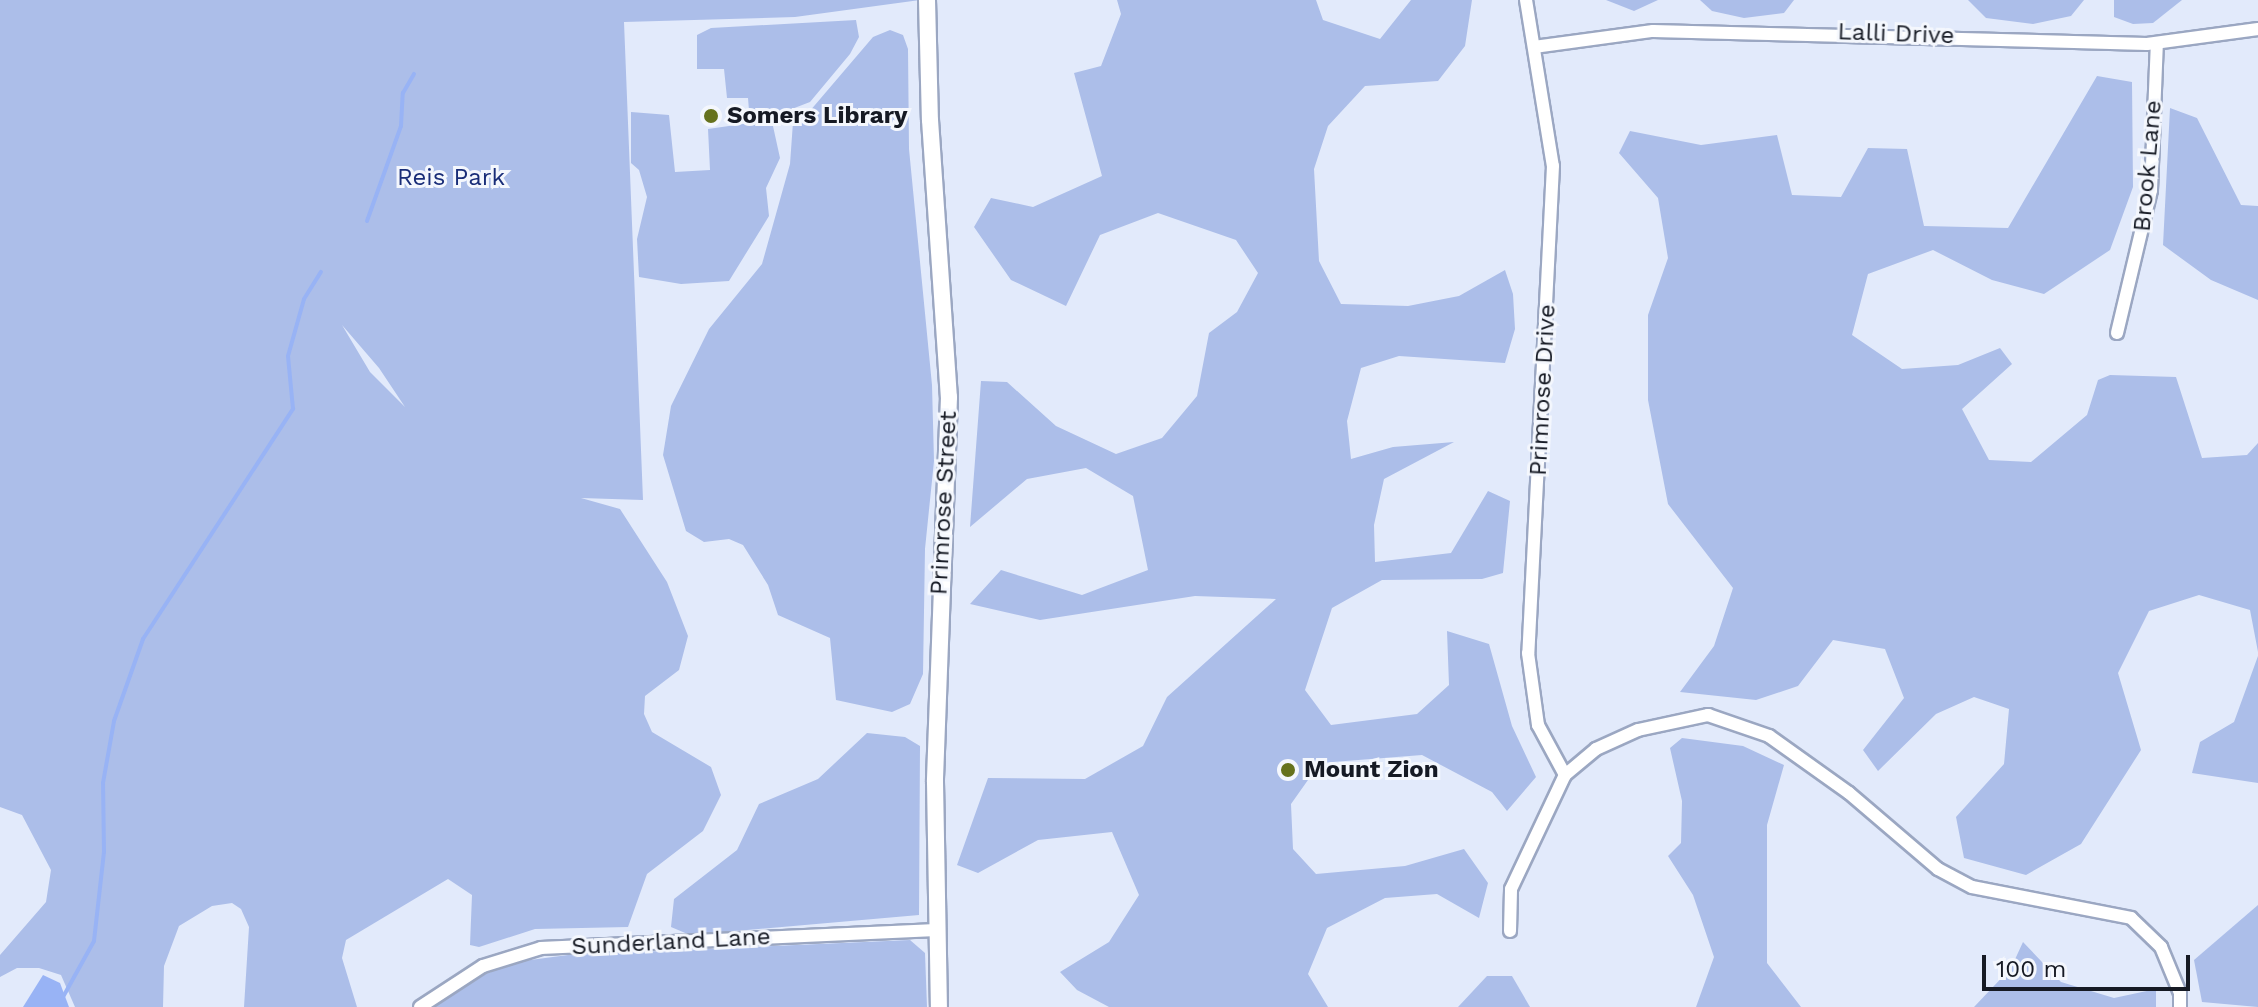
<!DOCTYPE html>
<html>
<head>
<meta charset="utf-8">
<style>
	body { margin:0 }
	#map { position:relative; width:2258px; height:1007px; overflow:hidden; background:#e2eafb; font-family:"Work Sans",sans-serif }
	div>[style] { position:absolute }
	.green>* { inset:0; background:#acbee9 }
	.water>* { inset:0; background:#98b3f5 }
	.stream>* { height:4px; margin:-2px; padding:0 2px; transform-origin:2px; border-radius:2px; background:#98b3f5 }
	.roads { filter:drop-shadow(2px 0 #9ba7c2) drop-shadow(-2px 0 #9ba7c2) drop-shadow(0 2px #9ba7c2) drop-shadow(0 -2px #9ba7c2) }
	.minor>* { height:12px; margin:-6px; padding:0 6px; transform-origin:6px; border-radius:6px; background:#fff }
	.secondary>* { height:16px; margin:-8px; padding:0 8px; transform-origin:8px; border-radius:8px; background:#fff }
	.dots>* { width:22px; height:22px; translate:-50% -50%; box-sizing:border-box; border:4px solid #f4f7fd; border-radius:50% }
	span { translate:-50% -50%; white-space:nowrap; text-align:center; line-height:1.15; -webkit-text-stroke:6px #f4f7fd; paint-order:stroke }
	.street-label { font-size:24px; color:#161a24 }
	.poi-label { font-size:24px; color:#161a24; font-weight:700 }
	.left { translate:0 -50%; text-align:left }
	.park-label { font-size:24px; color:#192d78 }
	.scale { position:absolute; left:1982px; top:955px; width:208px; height:36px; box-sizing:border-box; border:4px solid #161a24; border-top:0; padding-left:10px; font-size:24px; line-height:28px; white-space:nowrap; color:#161a24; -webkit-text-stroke:6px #f4f7fd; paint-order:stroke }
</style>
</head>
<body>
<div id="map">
	<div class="green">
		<i style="clip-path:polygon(evenodd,0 0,920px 0,795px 17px,624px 22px,643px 500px,581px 498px,620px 509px,667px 582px,688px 636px,679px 670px,645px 696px,644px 714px,652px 732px,711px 767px,721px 795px,703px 831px,647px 874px,628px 927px,535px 929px,479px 947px,470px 945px,472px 895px,448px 879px,346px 940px,342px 958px,357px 1007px,244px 1007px,249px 927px,241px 909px,232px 903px,212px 906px,179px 926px,164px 966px,163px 1007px,75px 1007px,61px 975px,39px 968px,17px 968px,0 977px,0 955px,46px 902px,51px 870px,22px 815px,0 807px,0 0,342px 325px,379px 368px,405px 407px,370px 372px,342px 325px)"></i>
		<i style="clip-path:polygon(1117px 0,1316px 0,1323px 20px,1380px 39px,1411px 0,1472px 0,1465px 46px,1438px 81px,1365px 86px,1328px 126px,1314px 169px,1319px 261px,1341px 304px,1408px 306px,1459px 296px,1505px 270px,1513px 294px,1515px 329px,1505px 363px,1399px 356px,1361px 368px,1347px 421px,1351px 459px,1393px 447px,1454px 442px,1384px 479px,1374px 525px,1375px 562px,1451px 553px,1488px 491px,1510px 501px,1503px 573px,1482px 579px,1382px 580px,1332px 608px,1305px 690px,1331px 725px,1417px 714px,1449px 685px,1447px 631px,1489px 644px,1512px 726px,1536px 777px,1507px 811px,1492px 792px,1422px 755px,1320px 763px,1291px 804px,1293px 849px,1316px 874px,1405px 866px,1464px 849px,1488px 883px,1479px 918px,1437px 894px,1385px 898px,1327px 928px,1308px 974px,1328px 1007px,1109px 1007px,1077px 990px,1060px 972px,1109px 942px,1139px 895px,1112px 832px,1038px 840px,978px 873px,957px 865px,988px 778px,1085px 779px,1143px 746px,1167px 697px,1276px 599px,1195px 596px,1040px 620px,970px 604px,1001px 570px,1082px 595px,1148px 570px,1133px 496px,1086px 468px,1027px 479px,970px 527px,981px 381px,1007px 382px,1056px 426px,1116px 454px,1162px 438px,1197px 396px,1209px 333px,1237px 312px,1258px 273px,1236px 240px,1158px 213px,1100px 235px,1066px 306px,1011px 280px,974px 227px,991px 198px,1033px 207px,1102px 176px,1074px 73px,1101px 66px,1121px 14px)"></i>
		<i style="clip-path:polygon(1606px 0,1658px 0,1634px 11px)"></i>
		<i style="clip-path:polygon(1700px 0,1794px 0,1784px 13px,1744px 18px,1712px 11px)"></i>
		<i style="clip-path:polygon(1968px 0,2084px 0,2071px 16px,2033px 24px,1986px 18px)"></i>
		<i style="clip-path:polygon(2114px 0,2182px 0,2153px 23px,2133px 24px,2114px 17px)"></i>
		<i style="clip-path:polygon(856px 20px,859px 37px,850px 54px,810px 102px,771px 117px,780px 158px,766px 188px,769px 216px,729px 281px,681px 284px,639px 277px,637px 239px,647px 197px,639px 170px,631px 163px,631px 112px,669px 115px,675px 172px,710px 170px,708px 129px,750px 123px,748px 98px,727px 98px,724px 69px,697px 69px,697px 35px,711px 28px)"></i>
		<i style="clip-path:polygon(890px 30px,903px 35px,908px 49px,909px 149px,932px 385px,934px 461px,925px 549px,923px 674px,910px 704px,892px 712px,836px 700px,830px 638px,778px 615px,768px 585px,743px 545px,729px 539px,704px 542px,686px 531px,663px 455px,671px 406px,709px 329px,762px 264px,790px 164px,793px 122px,809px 112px,873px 37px)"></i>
		<i style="clip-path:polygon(2097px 76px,2132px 82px,2133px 187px,2110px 250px,2044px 294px,1992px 280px,1933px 250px,1868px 274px,1852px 335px,1902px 369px,1958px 365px,2000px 348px,2012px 364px,1962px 409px,1989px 460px,2031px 462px,2087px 415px,2098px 380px,2110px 375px,2176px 377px,2202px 458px,2247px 455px,2258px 443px,2258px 652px,2250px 610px,2199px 595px,2149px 611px,2118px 673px,2141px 750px,2081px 844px,2026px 875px,1964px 858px,1956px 817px,2004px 764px,2009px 709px,1974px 697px,1936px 714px,1878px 771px,1863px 750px,1904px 698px,1885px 649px,1833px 640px,1798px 686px,1756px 700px,1680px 692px,1714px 646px,1733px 588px,1668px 504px,1648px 400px,1648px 315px,1668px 258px,1658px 198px,1619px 153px,1630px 131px,1701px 145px,1777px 135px,1792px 195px,1841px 197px,1868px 148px,1907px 149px,1924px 226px,2008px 228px)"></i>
		<i style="clip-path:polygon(2170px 108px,2197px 118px,2241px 205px,2258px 206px,2258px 300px,2211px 280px,2163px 245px)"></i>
		<i style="clip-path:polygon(2258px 656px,2258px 783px,2192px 773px,2200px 742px,2234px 722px)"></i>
		<i style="clip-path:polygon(867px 733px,905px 737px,920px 746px,919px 915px,690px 935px,671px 927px,674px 899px,737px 850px,759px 804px,818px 779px)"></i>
		<i style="clip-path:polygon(1682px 738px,1743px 746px,1784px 765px,1767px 825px,1767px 963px,1801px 1007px,1696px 1007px,1714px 957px,1693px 895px,1668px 856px,1681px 843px,1682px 801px,1670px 748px)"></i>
		<i style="clip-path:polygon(2258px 905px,2258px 1007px,2202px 1002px,2194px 960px)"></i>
		<i style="clip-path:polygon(910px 940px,925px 953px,927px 1007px,433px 1007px,462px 984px,515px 962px,568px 955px)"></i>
		<i style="clip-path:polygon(2023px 942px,2061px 982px,2114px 998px,2156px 989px,2156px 1007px,1974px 1007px,2011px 968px)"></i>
		<i style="clip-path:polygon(1487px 976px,1512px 976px,1530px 1007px,1458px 1007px)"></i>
	</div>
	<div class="water">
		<i style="clip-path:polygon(43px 975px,60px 983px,69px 1007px,23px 1007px)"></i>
	</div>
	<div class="stream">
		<i style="left:367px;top:221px;width:101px;rotate:-70.3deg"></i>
		<i style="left:401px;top:126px;width:33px;rotate:-87deg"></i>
		<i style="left:403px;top:93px;width:22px;rotate:-60deg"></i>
		<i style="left:63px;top:997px;width:64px;rotate:-61deg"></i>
		<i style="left:94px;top:941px;width:90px;rotate:-83.6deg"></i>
		<i style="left:104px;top:852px;width:69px;rotate:-90.8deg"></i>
		<i style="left:103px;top:783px;width:63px;rotate:-79.9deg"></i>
		<i style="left:114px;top:721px;width:87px;rotate:-70.5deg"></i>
		<i style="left:143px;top:639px;width:275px;rotate:-56.9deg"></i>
		<i style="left:293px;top:409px;width:53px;rotate:-95.4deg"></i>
		<i style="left:288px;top:356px;width:59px;rotate:-74.3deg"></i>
		<i style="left:304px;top:299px;width:32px;rotate:-58deg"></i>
	</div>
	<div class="roads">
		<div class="minor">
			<i style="left:1526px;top:0;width:168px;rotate:80.8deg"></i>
			<i style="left:1553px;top:166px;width:488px;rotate:92.9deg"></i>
			<i style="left:1528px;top:653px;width:73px;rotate:82.1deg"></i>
			<i style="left:1538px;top:725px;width:57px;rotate:61.6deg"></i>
			<i style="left:1534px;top:47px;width:120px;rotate:-7.7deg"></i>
			<i style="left:1653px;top:31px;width:494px;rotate:1.5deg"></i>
			<i style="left:2147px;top:44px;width:112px;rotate:-7.7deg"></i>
			<i style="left:2117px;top:333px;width:147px;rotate:-76.6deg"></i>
			<i style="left:2151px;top:190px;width:147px;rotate:-87.7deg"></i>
			<i style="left:1510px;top:931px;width:42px;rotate:-88.6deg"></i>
			<i style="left:1511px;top:889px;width:126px;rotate:-64.7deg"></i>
			<i style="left:1565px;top:775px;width:40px;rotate:-40deg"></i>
			<i style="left:1596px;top:749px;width:46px;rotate:-24.3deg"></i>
			<i style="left:1638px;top:730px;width:72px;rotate:-12.1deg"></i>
			<i style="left:1708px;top:715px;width:65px;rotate:19deg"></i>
			<i style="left:1769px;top:736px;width:98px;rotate:35.5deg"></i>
			<i style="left:1849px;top:793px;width:117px;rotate:40.5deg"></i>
			<i style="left:1938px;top:869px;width:38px;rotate:28deg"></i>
			<i style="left:1972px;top:887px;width:162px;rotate:11deg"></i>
			<i style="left:2131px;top:918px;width:42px;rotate:44deg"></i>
			<i style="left:2161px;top:947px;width:50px;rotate:67.6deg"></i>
			<i style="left:2180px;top:993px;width:14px;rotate:90deg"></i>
			<i style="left:420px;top:1007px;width:75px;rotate:-33.1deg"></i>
			<i style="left:483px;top:966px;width:61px;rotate:-17.2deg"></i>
			<i style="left:541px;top:948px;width:395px;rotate:-2.6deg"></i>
		</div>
		<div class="secondary">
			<i style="left:927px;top:0;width:120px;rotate:88.6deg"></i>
			<i style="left:930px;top:120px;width:278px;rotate:86.1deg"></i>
			<i style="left:949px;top:397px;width:385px;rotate:92.1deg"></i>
			<i style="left:935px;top:782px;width:225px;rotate:89deg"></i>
		</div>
	</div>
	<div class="dots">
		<i style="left:711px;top:116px;background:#66721d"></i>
		<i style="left:1288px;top:770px;background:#66721d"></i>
	</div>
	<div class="street-label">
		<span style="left:1896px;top:34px;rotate:2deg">Lalli Drive</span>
		<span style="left:2148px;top:166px;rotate:-85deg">Brook Lane</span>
		<span style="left:1543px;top:390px;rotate:-87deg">Primrose Drive</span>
		<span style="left:944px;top:503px;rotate:-87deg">Primrose Street</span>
		<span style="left:671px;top:942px;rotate:-3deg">Sunderland Lane</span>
	</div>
	<div class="poi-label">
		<span class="left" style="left:727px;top:116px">Somers Library</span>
		<span class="left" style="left:1304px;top:770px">Mount Zion</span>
	</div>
	<div class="park-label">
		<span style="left:451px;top:178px">Reis Park</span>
	</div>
	<div class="scale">100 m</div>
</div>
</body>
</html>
